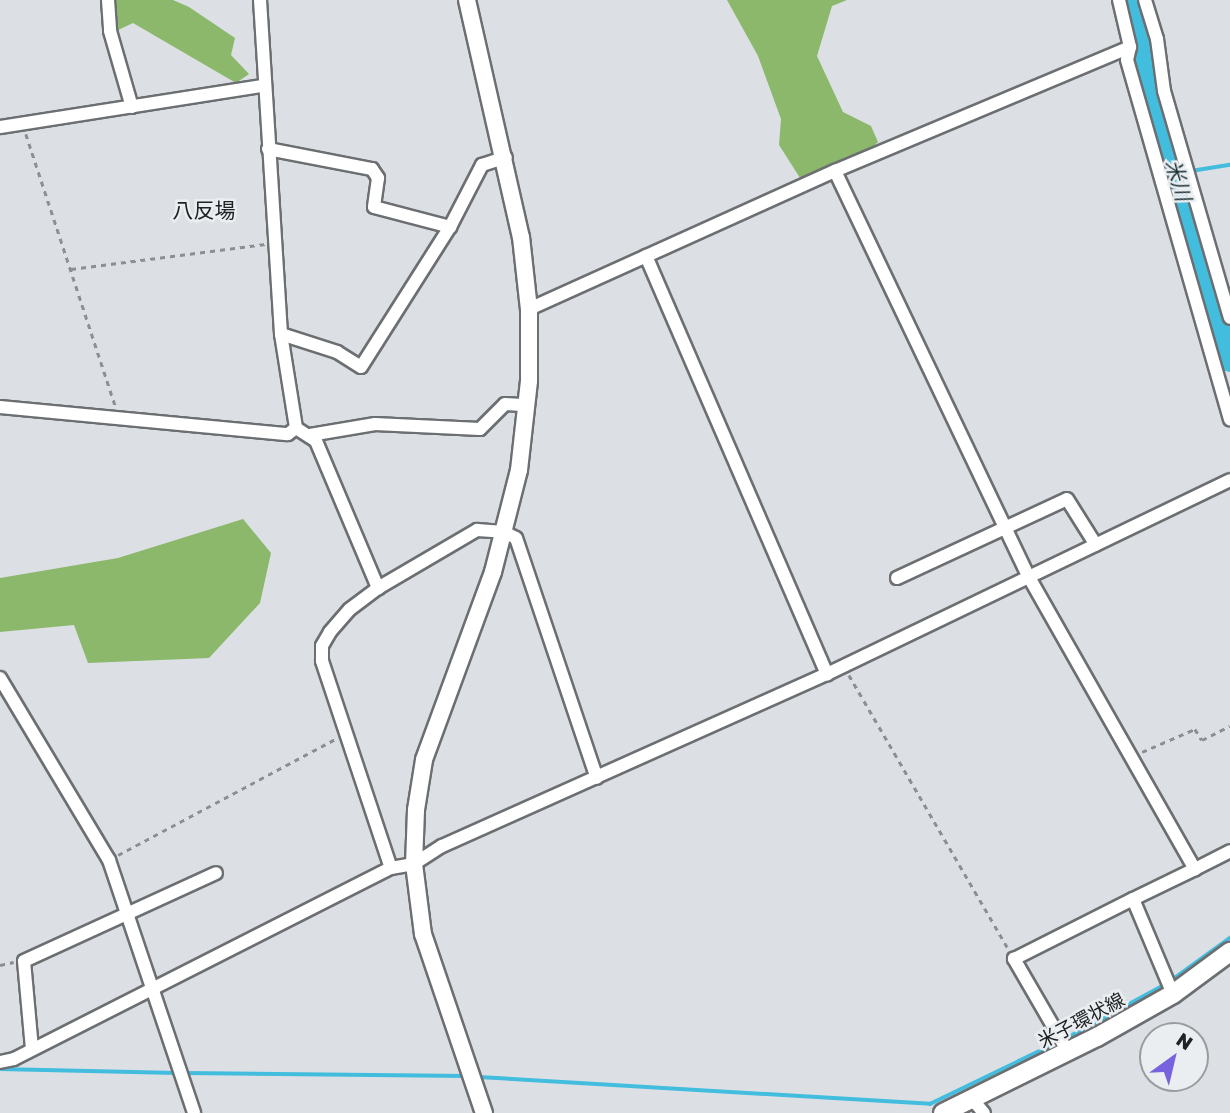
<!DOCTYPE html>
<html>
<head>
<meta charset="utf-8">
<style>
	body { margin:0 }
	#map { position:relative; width:1230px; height:1113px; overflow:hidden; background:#dce0e4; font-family:"Golos Text","Noto Sans JP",sans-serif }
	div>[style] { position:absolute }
	.forest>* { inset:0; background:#8bb86b }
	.stream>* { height:3.5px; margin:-1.75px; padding:0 1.75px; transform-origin:1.75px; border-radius:1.75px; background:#43bddd }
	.river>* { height:23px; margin:-11.5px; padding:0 11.5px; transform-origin:11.5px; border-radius:11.5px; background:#43bddd }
	.path>* { height:2.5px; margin-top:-1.25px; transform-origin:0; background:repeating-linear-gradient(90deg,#8c8f92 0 5px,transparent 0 10px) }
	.roads { filter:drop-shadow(2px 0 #6c6f72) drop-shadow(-2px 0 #6c6f72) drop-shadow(0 2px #6c6f72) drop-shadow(0 -2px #6c6f72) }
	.minor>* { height:12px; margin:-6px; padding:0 6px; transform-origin:6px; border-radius:6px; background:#fff }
	.tertiary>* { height:16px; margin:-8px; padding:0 8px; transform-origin:8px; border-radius:8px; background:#fff }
	.secondary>* { height:18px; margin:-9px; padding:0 9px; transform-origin:9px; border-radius:9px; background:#fff }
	span { translate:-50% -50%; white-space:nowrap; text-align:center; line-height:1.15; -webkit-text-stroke:5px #eaeef1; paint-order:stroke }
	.street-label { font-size:19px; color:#212224 }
	.water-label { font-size:21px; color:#1b3036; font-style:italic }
	.neighbourhood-label { font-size:21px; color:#212224 }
	.north { position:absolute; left:1139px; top:1022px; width:70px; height:70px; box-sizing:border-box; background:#eaeef1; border:2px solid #9a9c9f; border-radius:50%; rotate:34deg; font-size:19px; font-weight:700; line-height:28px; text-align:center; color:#212224 }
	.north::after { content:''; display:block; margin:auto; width:24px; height:32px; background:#7862dd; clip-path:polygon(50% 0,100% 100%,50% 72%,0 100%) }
</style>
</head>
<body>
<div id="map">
	<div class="forest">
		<i style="clip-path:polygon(104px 0,173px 0,189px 7px,235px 38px,231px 55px,249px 74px,236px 83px,133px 23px,114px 32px)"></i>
		<i style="clip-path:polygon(727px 0,847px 0,832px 6px,817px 56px,843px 112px,871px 126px,878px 142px,867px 152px,802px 181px,779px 145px,781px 119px,758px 56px)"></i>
		<i style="clip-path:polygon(243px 519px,271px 553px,260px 603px,209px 658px,88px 663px,74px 625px,0 632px,0 578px,118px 558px)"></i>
	</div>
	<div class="stream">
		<i style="left:1191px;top:171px;width:39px;rotate:-9deg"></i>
		<i style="left:1172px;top:980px;width:72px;rotate:-35.9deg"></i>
		<i style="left:1065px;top:1039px;width:115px;rotate:-28.6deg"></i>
		<i style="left:0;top:1069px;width:177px;rotate:1.3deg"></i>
		<i style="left:185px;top:1073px;width:282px;rotate:0.6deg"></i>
		<i style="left:479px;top:1077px;width:452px;rotate:3.4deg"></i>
		<i style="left:930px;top:1104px;width:142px;rotate:-25.8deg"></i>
	</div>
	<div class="river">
		<i style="left:1128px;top:0;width:374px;rotate:74.2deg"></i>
	</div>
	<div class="path">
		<i style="left:26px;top:134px;width:287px;rotate:71.8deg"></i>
		<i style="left:71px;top:269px;width:196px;rotate:-7.3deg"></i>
		<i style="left:849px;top:675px;width:318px;rotate:59.8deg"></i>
		<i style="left:1142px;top:752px;width:58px;rotate:-23.5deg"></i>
		<i style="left:1195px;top:729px;width:13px;rotate:58deg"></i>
		<i style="left:1202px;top:740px;width:31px;rotate:-27deg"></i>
		<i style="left:118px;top:855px;width:246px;rotate:-28.1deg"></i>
		<i style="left:0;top:965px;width:14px;rotate:-12deg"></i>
	</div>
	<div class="roads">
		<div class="minor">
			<i style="left:108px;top:0;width:31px;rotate:86deg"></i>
			<i style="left:110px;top:31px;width:79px;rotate:73.9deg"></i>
			<i style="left:260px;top:0;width:335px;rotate:86.4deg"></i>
			<i style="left:281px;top:334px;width:95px;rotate:80.9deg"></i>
			<i style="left:1119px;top:0;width:48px;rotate:76.8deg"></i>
			<i style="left:1130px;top:47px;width:13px;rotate:103deg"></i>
			<i style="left:1127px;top:60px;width:374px;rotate:74deg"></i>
			<i style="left:1145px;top:0;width:41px;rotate:72.9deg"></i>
			<i style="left:1157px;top:39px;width:52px;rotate:82.3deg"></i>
			<i style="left:1164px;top:91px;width:236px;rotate:73.8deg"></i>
			<i style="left:0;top:127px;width:266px;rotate:-8.9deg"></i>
			<i style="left:268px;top:149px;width:106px;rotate:10.9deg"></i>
			<i style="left:372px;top:169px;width:11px;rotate:56deg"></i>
			<i style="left:378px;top:178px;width:29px;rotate:98deg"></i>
			<i style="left:374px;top:207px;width:79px;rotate:14.7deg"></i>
			<i style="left:835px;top:171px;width:320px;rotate:-22.8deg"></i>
			<i style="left:646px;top:256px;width:456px;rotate:66.6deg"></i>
			<i style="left:529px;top:309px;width:336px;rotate:-24.3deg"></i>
			<i style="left:835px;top:171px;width:452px;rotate:64.5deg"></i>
			<i style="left:1030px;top:579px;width:334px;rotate:60.4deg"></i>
			<i style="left:1195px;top:869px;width:69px;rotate:154.2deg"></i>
			<i style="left:1133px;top:899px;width:103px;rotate:67.2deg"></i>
			<i style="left:281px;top:334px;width:59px;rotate:17.8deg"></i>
			<i style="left:337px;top:352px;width:28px;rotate:32deg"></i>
			<i style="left:361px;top:367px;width:166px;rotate:-57.6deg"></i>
			<i style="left:450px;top:227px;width:70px;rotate:-62.7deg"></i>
			<i style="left:482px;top:165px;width:25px;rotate:-18deg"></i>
			<i style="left:0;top:407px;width:289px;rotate:5.4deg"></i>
			<i style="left:288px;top:434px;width:10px;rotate:-37deg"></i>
			<i style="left:296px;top:428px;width:24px;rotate:33deg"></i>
			<i style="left:316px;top:441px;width:160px;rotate:67.1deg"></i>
			<i style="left:378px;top:588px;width:36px;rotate:143deg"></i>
			<i style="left:349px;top:610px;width:29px;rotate:131deg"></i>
			<i style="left:330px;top:632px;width:16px;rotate:120deg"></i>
			<i style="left:322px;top:646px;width:15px;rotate:90deg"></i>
			<i style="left:322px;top:661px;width:218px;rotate:71.6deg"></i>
			<i style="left:310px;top:435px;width:66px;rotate:-9.6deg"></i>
			<i style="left:375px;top:424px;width:105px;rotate:2.7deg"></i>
			<i style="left:480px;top:429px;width:35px;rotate:-45deg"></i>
			<i style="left:505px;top:404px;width:22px;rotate:3deg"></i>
			<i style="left:897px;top:578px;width:187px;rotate:-24.9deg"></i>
			<i style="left:1067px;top:499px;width:54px;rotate:57.8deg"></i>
			<i style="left:378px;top:588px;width:115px;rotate:-30.4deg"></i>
			<i style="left:477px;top:530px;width:27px;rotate:4deg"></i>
			<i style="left:504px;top:532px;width:13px;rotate:27deg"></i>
			<i style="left:516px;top:538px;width:253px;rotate:71.4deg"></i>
			<i style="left:0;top:678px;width:212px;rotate:59.1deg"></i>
			<i style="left:109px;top:860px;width:267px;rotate:71.4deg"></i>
			<i style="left:1195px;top:869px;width:39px;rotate:-27deg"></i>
			<i style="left:32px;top:1049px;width:88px;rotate:-95.2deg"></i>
			<i style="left:24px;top:961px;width:211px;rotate:-24.6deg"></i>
			<i style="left:1068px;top:1052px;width:108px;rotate:-120.1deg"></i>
			<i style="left:1014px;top:959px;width:133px;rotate:-26.8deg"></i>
			<i style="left:0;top:1062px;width:14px;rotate:-12deg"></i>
			<i style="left:14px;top:1059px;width:423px;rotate:-26.9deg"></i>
			<i style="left:391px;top:868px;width:23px;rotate:-10deg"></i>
			<i style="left:414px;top:864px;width:33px;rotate:-33deg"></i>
			<i style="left:442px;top:846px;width:422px;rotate:-24.1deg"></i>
			<i style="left:827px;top:674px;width:447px;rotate:-25.7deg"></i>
			<i style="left:973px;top:1100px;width:17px;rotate:50deg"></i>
		</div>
		<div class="tertiary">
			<i style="left:467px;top:0;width:243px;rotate:77.2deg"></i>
			<i style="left:521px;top:237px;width:72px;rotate:83.7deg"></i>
			<i style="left:529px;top:309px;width:72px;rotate:90deg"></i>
			<i style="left:529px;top:381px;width:90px;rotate:96.4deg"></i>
			<i style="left:519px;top:470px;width:105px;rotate:104.3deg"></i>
			<i style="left:493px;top:572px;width:200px;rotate:110.2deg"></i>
			<i style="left:424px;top:760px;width:51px;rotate:99.1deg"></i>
			<i style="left:416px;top:810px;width:54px;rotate:92.1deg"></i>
			<i style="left:414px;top:864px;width:71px;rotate:82.7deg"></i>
			<i style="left:423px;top:934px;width:189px;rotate:71.2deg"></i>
		</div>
		<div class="secondary">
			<i style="left:943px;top:1113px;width:172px;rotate:-26.3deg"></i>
			<i style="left:1097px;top:1037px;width:87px;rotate:-29.5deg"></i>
			<i style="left:1173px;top:994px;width:71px;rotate:-36.4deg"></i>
		</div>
	</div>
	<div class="street-label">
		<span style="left:1081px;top:1020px;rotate:-28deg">米子環状線</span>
	</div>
	<div class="water-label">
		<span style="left:1179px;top:180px;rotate:74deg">米川</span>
	</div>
	<div class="neighbourhood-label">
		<span style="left:204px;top:210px">八反場</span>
	</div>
	<div class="north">N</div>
</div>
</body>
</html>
